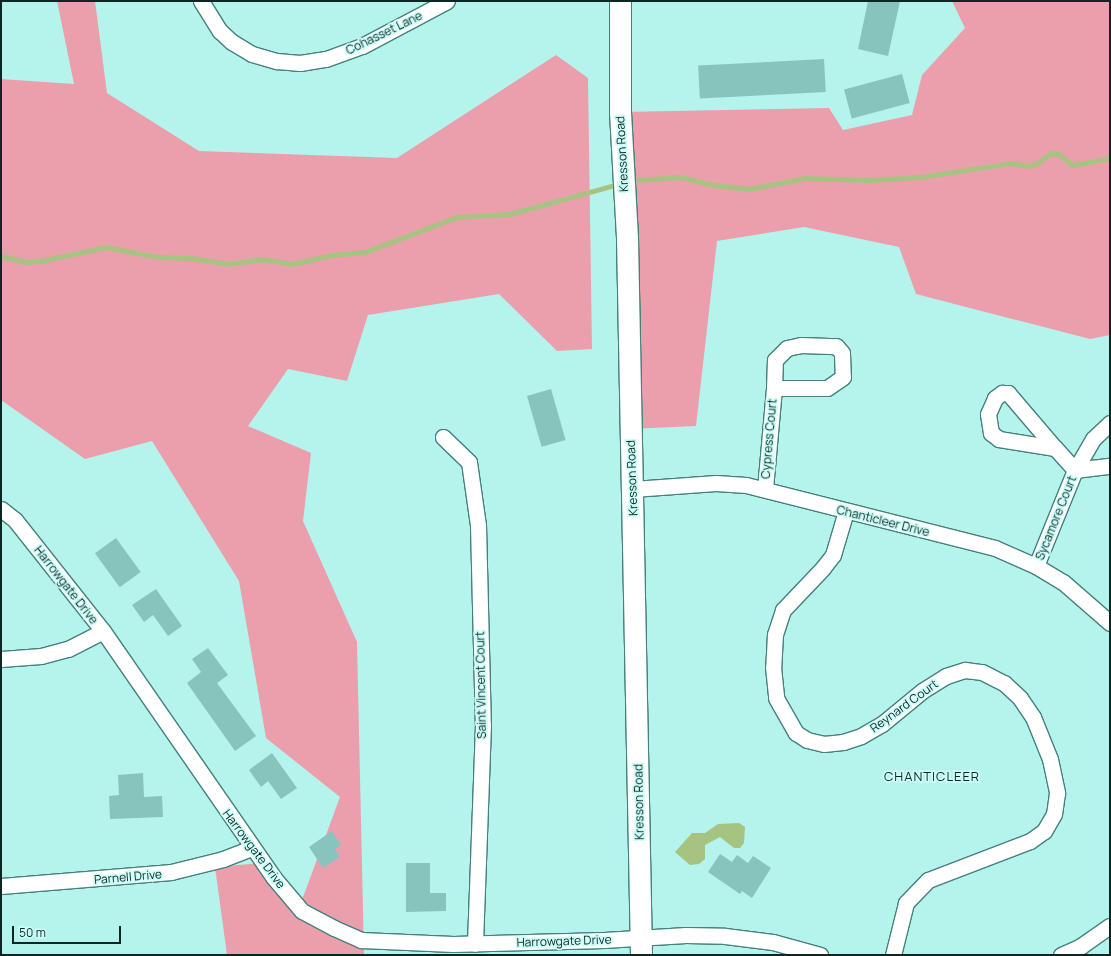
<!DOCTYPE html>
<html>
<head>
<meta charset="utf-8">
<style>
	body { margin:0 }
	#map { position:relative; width:1111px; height:956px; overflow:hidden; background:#b5f4ec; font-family:Manrope,sans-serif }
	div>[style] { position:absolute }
	.green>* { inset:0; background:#eb9fad }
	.water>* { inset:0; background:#a7c381 }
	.stream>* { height:4.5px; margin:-2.25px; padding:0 2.25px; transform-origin:2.25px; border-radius:2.25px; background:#a7c381 }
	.building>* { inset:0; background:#86c4bd; transform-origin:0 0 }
	.roads { filter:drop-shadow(1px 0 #44817b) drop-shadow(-1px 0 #44817b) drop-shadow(0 1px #44817b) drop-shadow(0 -1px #44817b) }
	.street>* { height:15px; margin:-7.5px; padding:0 7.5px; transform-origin:7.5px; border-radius:7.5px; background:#fff }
	.secondary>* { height:21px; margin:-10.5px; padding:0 10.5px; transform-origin:10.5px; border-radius:10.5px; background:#fff }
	span { translate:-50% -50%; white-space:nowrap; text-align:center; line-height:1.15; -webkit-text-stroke:3.5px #ccfef8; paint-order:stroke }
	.street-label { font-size:12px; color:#0c2623 }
	.neighbourhood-label { font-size:13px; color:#0c2623; letter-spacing:1px }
	.frame { position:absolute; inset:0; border:2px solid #0c2623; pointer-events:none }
	.scale { position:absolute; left:12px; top:926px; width:109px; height:18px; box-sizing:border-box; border:2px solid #0c2623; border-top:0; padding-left:5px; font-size:12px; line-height:14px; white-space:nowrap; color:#0c2623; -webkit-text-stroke:3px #ccfef8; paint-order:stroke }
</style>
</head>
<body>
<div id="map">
	<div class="green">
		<i style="clip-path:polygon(57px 1px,95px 1px,107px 93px,199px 151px,397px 158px,556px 55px,588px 78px,592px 349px,557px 351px,499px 294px,368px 315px,347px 381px,288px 369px,248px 426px,311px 453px,303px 521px,357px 642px,364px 955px,227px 955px,215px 867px,261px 863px,299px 908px,340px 797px,266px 738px,239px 581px,152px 441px,85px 459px,1px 400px,1px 79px,74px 84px)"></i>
		<i style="clip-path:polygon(952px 1px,1110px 1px,1110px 335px,1090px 339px,916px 294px,899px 247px,804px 227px,717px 241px,696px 426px,630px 429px,620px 112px,829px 108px,843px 130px,912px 115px,922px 75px,965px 28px)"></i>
	</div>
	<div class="water">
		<i style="clip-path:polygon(739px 823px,745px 827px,744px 843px,740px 848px,734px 848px,720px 837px,705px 845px,705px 859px,699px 864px,690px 865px,675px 852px,692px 833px,705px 833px,718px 824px)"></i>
	</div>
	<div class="stream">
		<i style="left:637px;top:180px;width:44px;rotate:-3.9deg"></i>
		<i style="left:681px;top:177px;width:33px;rotate:14deg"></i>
		<i style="left:713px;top:185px;width:36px;rotate:6deg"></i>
		<i style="left:749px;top:189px;width:57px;rotate:-11.1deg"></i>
		<i style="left:805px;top:178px;width:65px;rotate:1.8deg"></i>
		<i style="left:870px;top:180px;width:50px;rotate:-3.4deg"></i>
		<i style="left:920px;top:177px;width:93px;rotate:-8.7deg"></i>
		<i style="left:1012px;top:163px;width:17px;rotate:10deg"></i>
		<i style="left:1029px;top:166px;width:9px;rotate:-18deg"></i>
		<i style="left:1038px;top:163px;width:16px;rotate:-38deg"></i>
		<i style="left:1051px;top:153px;width:8px;rotate:7deg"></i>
		<i style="left:1059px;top:154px;width:17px;rotate:40deg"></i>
		<i style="left:1072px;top:165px;width:39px;rotate:-10deg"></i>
		<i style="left:1px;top:256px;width:27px;rotate:13deg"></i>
		<i style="left:27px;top:262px;width:14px;rotate:-4deg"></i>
		<i style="left:41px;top:261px;width:66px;rotate:-12.2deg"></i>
		<i style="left:106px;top:247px;width:54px;rotate:10.7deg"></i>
		<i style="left:159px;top:257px;width:32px;rotate:2deg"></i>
		<i style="left:191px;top:258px;width:36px;rotate:9deg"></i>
		<i style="left:227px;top:264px;width:34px;rotate:-8deg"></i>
		<i style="left:261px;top:259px;width:32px;rotate:9deg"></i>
		<i style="left:293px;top:264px;width:39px;rotate:-13deg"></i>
		<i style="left:331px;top:255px;width:34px;rotate:-5deg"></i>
		<i style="left:365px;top:252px;width:98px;rotate:-20.8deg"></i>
		<i style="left:457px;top:217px;width:53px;rotate:-3.2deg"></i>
		<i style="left:510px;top:214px;width:105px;rotate:-15.5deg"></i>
	</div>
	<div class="building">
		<i style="clip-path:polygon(868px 1px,900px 1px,888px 56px,858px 49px)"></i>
		<i style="left:824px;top:59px;width:33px;height:126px;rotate:87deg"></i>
		<i style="left:902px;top:74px;width:30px;height:60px;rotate:75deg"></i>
		<i style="left:551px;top:389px;width:53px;height:25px;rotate:74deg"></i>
		<i style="left:116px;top:538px;width:42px;height:26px;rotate:54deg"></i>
		<i style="clip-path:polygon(156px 589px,182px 626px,168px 636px,153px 615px,144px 622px,132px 605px)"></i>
		<i style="clip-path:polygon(208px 648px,228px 675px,217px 683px,256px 736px,235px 751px,187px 683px,201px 672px,192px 659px)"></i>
		<i style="clip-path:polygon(272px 753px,297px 788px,281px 799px,268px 781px,261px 787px,249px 770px)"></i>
		<i style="clip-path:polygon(143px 773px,144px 797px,162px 796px,163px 817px,110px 819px,109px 796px,119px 795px,118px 775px)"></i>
		<i style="clip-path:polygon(332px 831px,341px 845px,335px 849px,340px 857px,323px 868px,309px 847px)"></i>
		<i style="clip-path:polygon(720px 854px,732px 862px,737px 855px,748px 863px,753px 856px,771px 868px,752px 898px,742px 891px,740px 894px,708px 872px)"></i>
		<i style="clip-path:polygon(406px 863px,430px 863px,430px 893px,446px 893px,446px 911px,406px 912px)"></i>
	</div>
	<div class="roads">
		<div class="street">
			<i style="left:201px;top:1px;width:36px;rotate:58deg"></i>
			<i style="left:220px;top:31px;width:16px;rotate:43deg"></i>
			<i style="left:232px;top:42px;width:23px;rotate:31deg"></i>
			<i style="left:252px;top:54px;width:26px;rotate:16deg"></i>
			<i style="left:277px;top:61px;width:23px;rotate:5deg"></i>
			<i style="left:300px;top:63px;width:26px;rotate:-9deg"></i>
			<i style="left:326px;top:59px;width:38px;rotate:-20deg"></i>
			<i style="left:362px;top:46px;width:96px;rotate:-27.9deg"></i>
			<i style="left:801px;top:345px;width:35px;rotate:2deg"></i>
			<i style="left:836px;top:346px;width:9px;rotate:49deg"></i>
			<i style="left:842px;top:353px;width:24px;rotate:88deg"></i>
			<i style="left:843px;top:377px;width:19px;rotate:145deg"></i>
			<i style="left:827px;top:388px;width:53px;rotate:180deg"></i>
			<i style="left:774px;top:388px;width:28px;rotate:-88deg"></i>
			<i style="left:775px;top:360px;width:17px;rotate:-45deg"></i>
			<i style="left:787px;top:348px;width:14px;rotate:-12deg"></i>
			<i style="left:1002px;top:393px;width:6px"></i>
			<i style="left:1008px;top:393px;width:72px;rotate:49.5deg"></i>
			<i style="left:1055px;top:448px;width:57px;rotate:-170.9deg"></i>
			<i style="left:999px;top:439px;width:10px;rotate:-143deg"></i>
			<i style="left:991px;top:433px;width:19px;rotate:-99deg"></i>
			<i style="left:988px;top:414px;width:17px;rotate:-66deg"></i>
			<i style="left:995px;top:398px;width:9px;rotate:-36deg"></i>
			<i style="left:1110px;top:423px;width:23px;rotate:137deg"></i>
			<i style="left:1093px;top:439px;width:36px;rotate:120deg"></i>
			<i style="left:1075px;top:470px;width:35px;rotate:-7deg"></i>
			<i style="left:443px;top:437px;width:36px;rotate:44deg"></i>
			<i style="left:469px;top:462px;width:64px;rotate:81.9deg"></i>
			<i style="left:478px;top:525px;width:200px;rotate:88.6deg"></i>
			<i style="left:483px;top:725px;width:219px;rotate:92.1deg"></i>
			<i style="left:633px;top:489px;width:83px;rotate:-4.1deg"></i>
			<i style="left:716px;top:483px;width:30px;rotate:4deg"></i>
			<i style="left:746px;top:485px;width:257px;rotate:14.2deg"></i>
			<i style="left:995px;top:548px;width:45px;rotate:23.7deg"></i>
			<i style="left:1036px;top:566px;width:31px;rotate:31deg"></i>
			<i style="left:1063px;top:582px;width:62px;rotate:41.1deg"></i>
			<i style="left:765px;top:489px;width:101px;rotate:-84.9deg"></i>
			<i style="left:1px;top:509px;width:18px;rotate:38deg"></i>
			<i style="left:15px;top:520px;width:142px;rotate:51.6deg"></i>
			<i style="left:103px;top:631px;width:300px;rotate:55.3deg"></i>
			<i style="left:274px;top:878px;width:43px;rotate:49.7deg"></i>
			<i style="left:302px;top:911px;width:36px;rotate:28deg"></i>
			<i style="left:334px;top:928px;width:30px;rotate:24deg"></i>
			<i style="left:361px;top:940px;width:92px;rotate:2.5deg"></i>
			<i style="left:453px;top:944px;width:151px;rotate:-1.5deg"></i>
			<i style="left:604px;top:940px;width:82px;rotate:-3.5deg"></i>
			<i style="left:686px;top:935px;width:39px;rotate:1deg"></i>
			<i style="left:725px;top:936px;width:48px;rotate:7.1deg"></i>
			<i style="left:773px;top:942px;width:49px;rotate:15.5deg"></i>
			<i style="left:846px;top:511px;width:46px;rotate:106.5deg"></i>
			<i style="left:833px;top:555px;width:16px;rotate:128deg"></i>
			<i style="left:823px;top:568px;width:58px;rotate:133.6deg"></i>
			<i style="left:783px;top:610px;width:25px;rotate:108deg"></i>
			<i style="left:775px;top:634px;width:33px;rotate:93deg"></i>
			<i style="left:773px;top:667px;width:31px;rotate:84deg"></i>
			<i style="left:776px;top:698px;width:40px;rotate:60.3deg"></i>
			<i style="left:796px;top:733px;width:13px;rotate:32deg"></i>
			<i style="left:807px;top:740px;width:17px;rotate:13deg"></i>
			<i style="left:824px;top:744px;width:19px;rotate:-6deg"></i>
			<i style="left:843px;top:742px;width:19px;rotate:-18deg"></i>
			<i style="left:861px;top:736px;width:24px;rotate:-30deg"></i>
			<i style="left:882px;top:724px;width:52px;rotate:-39.5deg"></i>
			<i style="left:922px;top:691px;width:28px;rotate:-32deg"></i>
			<i style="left:946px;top:676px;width:20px;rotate:-18deg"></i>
			<i style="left:965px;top:670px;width:17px;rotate:7deg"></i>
			<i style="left:982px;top:672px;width:25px;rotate:27deg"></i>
			<i style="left:1004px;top:683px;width:22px;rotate:43deg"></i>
			<i style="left:1020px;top:698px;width:23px;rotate:56deg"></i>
			<i style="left:1033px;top:717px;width:45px;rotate:68deg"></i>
			<i style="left:1050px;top:759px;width:35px;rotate:78deg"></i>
			<i style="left:1057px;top:793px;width:21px;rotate:98deg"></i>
			<i style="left:1054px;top:814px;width:20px;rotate:120deg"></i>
			<i style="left:1044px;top:831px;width:17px;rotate:144deg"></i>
			<i style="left:1030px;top:841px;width:109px;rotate:159.1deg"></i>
			<i style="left:928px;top:880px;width:32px;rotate:134deg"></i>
			<i style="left:906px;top:903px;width:54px;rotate:104deg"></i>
			<i style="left:1036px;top:566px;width:104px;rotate:-67.9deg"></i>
			<i style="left:1075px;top:470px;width:30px;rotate:-132deg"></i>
			<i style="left:1px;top:659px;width:40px;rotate:-4.3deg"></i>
			<i style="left:41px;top:656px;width:28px;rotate:-15deg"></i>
			<i style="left:68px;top:649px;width:39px;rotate:-27deg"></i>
			<i style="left:1px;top:886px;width:171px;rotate:-4.7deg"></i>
			<i style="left:171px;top:872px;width:54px;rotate:-14deg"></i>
			<i style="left:223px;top:859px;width:30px;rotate:-21deg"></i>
			<i style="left:1061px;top:955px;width:22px;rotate:-24deg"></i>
			<i style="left:1081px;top:946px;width:35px;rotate:-35deg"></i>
		</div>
		<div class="secondary">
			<i style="left:620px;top:1px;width:111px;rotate:90deg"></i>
			<i style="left:620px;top:112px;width:126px;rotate:86.8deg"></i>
			<i style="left:627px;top:238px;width:717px;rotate:88.88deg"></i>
		</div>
	</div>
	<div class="street-label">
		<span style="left:384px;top:33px;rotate:-26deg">Cohasset Lane</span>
		<span style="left:622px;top:154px;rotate:-93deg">Kresson Road</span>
		<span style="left:769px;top:439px;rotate:-85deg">Cypress Court</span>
		<span style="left:632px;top:478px;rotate:-92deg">Kresson Road</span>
		<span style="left:1056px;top:518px;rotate:-68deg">Sycamore Court</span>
		<span style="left:883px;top:521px;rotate:14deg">Chanticleer Drive</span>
		<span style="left:66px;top:585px;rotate:52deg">Harrowgate Drive</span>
		<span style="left:481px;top:685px;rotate:-91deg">Saint Vincent Court</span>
		<span style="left:904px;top:706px;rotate:-36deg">Reynard Court</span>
		<span style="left:639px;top:802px;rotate:-91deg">Kresson Road</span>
		<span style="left:254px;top:849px;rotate:53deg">Harrowgate Drive</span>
		<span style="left:128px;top:877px;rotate:-5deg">Parnell Drive</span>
		<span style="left:564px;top:941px;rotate:-2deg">Harrowgate Drive</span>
	</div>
	<div class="neighbourhood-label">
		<span style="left:932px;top:776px">CHANTICLEER</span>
	</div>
	<div class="frame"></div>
	<div class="scale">50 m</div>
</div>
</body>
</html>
